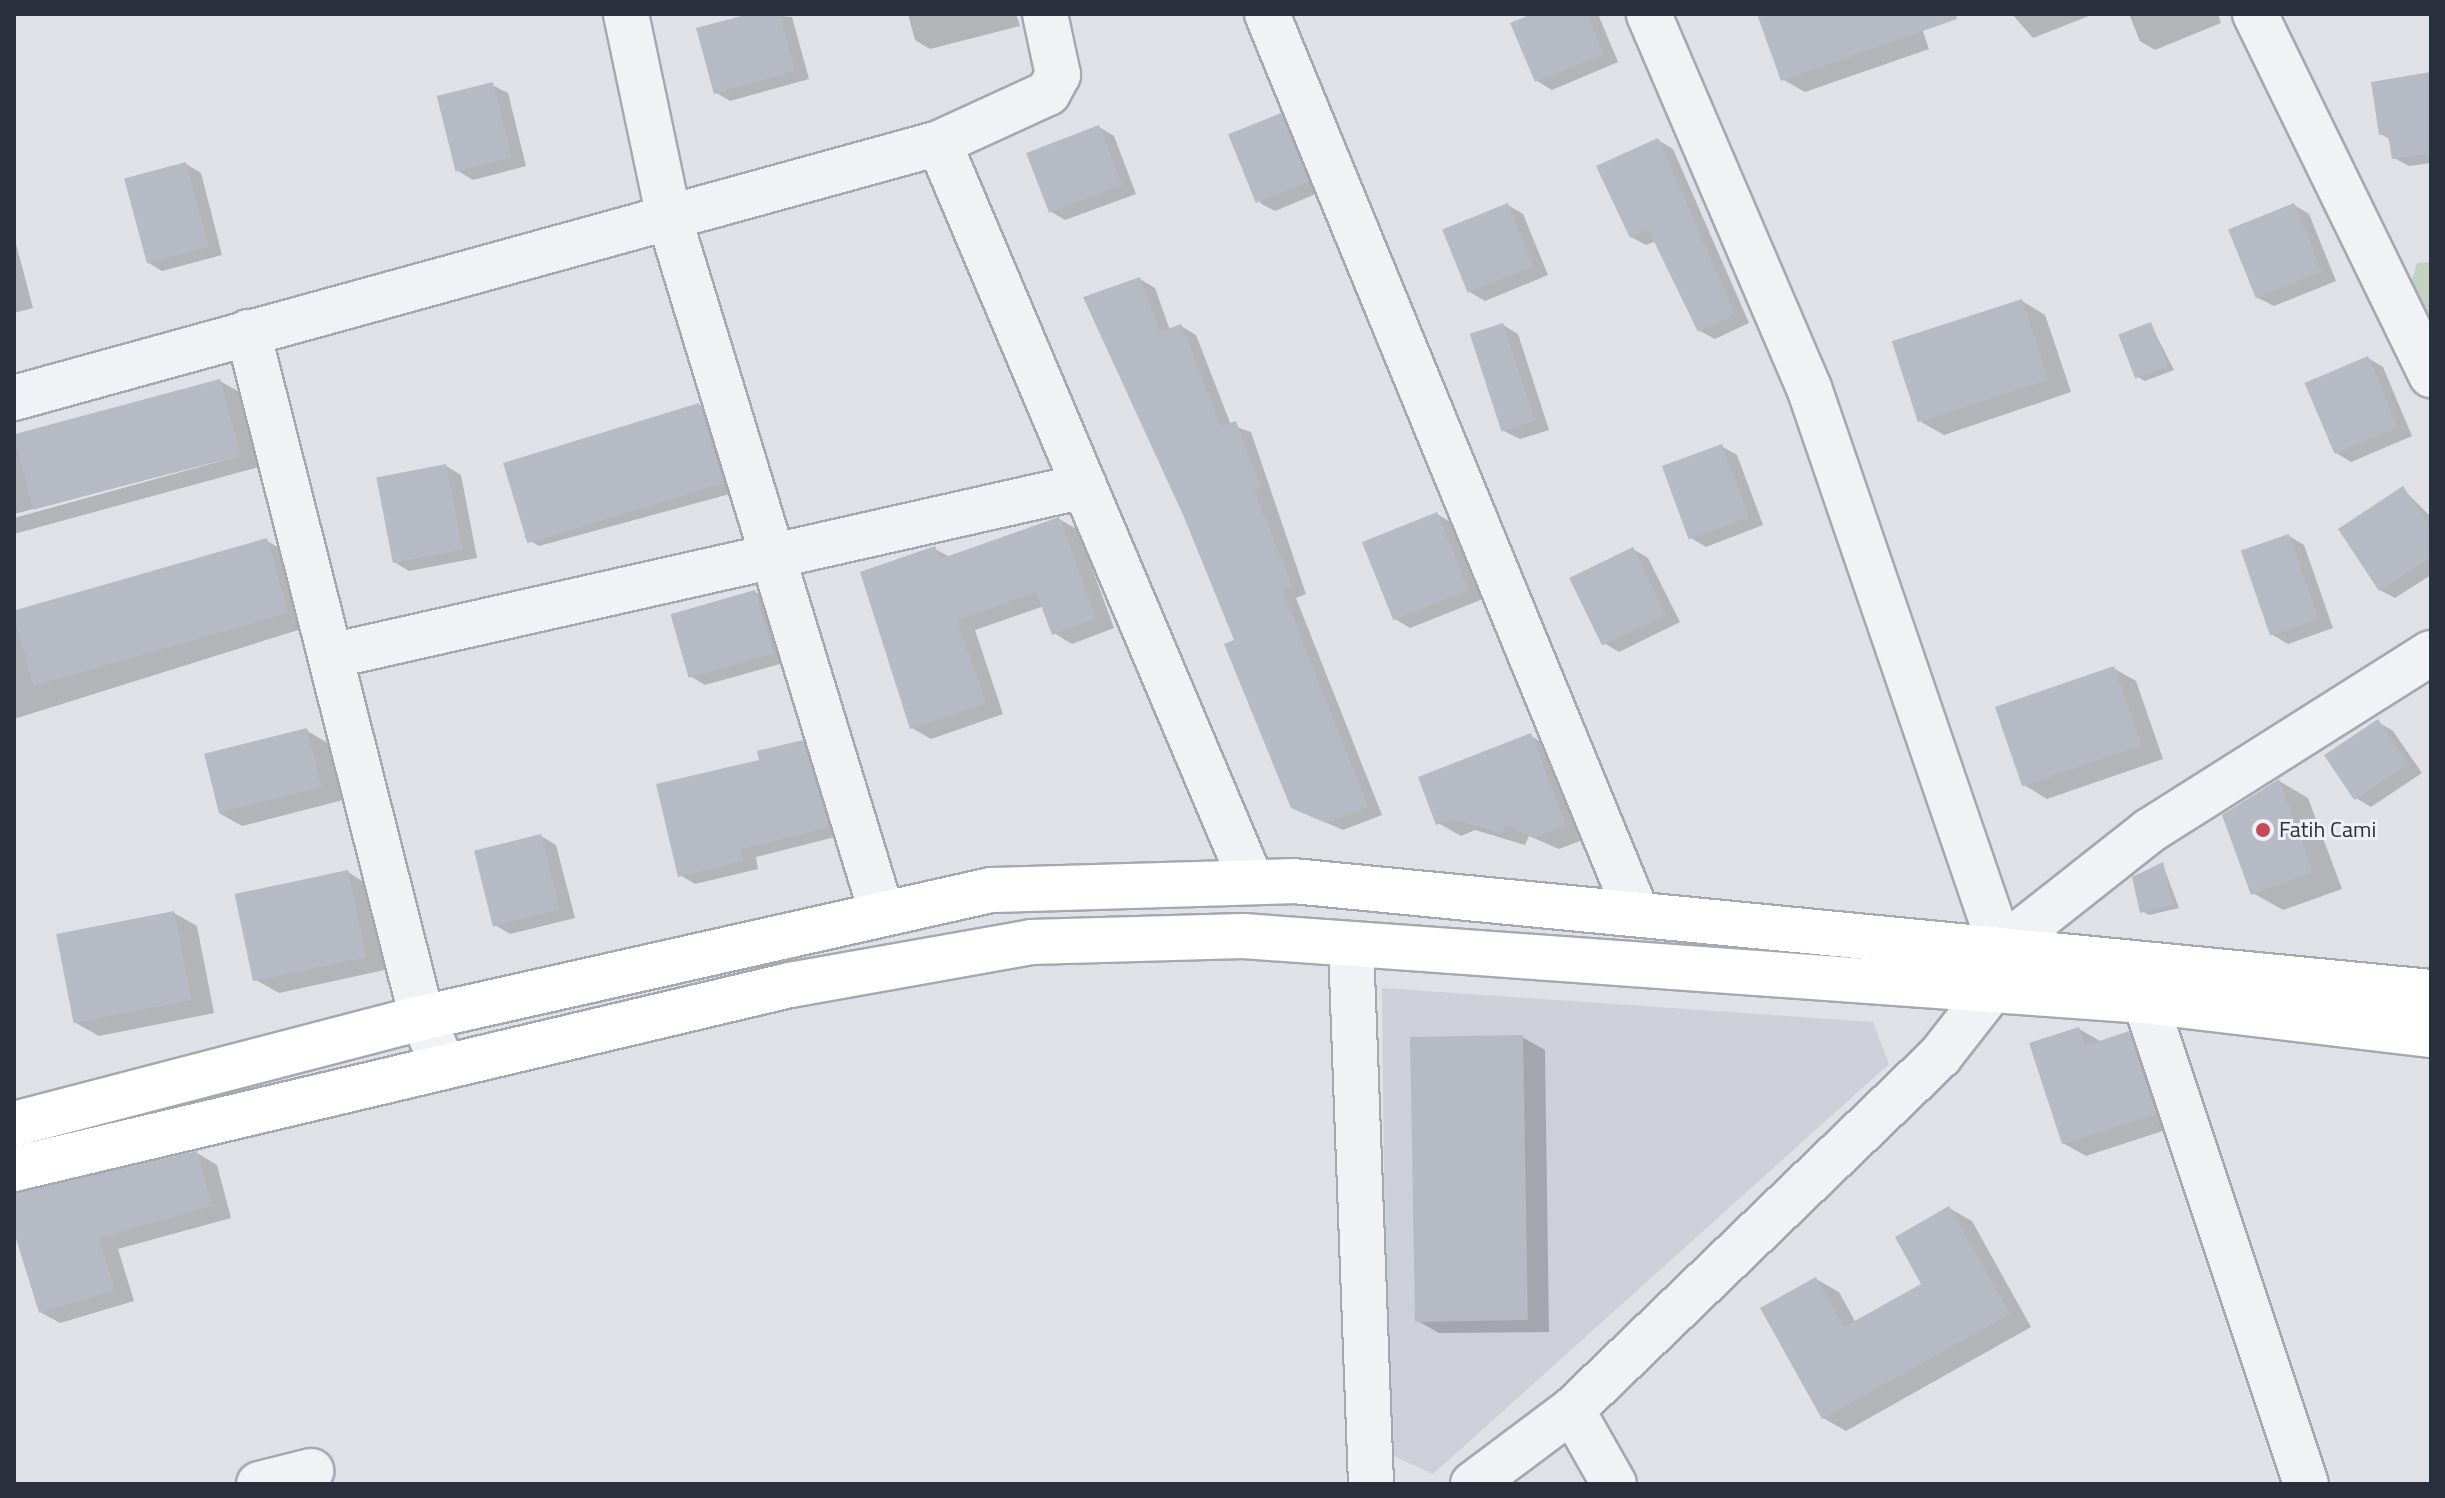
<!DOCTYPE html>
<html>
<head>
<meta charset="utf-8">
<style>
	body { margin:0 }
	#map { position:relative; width:2445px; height:1498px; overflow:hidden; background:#dfe1e7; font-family:"Titillium Web",sans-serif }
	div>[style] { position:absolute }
	.built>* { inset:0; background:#cdd0d9 }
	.green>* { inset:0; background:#c3d1c0 }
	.shadow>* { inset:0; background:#0003 }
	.building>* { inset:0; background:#b6bac4; transform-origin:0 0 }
	.roads { filter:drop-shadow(2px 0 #a5a8b1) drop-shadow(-2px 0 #a5a8b1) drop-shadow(0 2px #a5a8b1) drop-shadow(0 -2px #a5a8b1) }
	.street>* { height:44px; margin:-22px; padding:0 22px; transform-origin:22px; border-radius:22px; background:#f1f2f6 }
	.secondary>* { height:44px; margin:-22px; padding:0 22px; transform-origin:22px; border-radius:22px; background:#fff }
	.dots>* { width:22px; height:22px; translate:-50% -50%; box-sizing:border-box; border:4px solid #eef0f5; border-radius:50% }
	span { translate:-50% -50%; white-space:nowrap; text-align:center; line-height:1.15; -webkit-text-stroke:6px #eef0f5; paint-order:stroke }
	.poi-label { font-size:22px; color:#292f3d }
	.left { translate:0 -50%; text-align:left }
	.frame { position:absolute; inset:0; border:16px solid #292f3d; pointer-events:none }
</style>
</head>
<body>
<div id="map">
	<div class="built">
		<i style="clip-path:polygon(1382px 988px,1873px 1022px,1889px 1064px,1433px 1474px,1387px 1453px)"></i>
	</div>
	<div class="green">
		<i style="clip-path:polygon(2431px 262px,2431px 329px,2410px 287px,2417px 263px)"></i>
	</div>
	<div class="shadow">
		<i style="clip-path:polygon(757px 14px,792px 17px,809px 79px,730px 101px,715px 92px)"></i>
		<i style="clip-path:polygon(908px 14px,1016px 14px,1020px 26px,930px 49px,915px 40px)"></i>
		<i style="clip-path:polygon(1537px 14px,1598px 14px,1618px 62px,1552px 90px,1537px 81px)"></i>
		<i style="clip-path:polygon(1760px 14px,1917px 14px,1929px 49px,1805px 92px,1782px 79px)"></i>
		<i style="clip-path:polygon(2012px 14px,2094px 14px,2033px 38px)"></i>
		<i style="clip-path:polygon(2129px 14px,2218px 14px,2221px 23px,2155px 50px,2140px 41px)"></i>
		<i style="clip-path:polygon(2431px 74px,2431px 163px,2409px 166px,2394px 158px,2391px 140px,2381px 134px)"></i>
		<i style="clip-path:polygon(492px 85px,508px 93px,526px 166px,473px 180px,458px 171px)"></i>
		<i style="clip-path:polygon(1281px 116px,1296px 124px,1323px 191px,1275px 211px,1260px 203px)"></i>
		<i style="clip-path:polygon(1099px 127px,1114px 136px,1136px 194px,1065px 220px,1050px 211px)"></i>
		<i style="clip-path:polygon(1658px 140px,1673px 149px,1749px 323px,1715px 339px,1700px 331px,1656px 241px,1646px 245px,1631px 237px)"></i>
		<i style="clip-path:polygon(186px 164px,201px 173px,222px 255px,162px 271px,147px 262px)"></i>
		<i style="clip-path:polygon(1508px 205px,1523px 214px,1548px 275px,1485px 301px,1470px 292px)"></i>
		<i style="clip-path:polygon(2294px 205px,2309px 214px,2336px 281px,2274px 306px,2258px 298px)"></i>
		<i style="clip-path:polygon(14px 236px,33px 308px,14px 313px)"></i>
		<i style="clip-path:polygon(1140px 279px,1155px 288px,1170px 330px,1181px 326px,1196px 335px,1231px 425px,1251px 432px,1306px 594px,1296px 598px,1382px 815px,1343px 830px,1309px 815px,1236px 641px)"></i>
		<i style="clip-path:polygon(2022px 301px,2045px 315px,2071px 392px,1944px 435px,1921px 422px)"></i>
		<i style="clip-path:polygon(1503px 325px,1518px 334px,1549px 430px,1520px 439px,1504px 431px)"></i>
		<i style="clip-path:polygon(2151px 325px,2174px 370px,2145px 381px,2138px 377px)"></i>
		<i style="clip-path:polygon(2368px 358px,2383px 367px,2412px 436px,2351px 462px,2336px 453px)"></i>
		<i style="clip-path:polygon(220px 381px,243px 394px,262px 466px,14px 534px,14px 518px,250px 453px,14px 514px,14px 437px)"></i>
		<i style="clip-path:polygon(699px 405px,714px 414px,737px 492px,539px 546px,524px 537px)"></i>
		<i style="clip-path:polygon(1721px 446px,1737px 455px,1763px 525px,1706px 547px,1691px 538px)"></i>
		<i style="clip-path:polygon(446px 466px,461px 475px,477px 558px,409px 571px,394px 562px)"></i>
		<i style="clip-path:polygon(2403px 489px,2431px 517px,2431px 575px,2395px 598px,2380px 590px)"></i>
		<i style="clip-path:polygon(1437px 514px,1452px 523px,1483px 599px,1410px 628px,1395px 619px)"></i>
		<i style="clip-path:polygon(1059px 519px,1078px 530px,1114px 628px,1072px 644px,1054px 633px,1044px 606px,975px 630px,1003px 714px,931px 739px,912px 728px,935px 549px,950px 557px)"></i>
		<i style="clip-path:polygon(2289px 536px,2304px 545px,2333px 628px,2288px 644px,2273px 635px)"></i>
		<i style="clip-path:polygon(267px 541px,290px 554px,311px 626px,14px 719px,14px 620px)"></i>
		<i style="clip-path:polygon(1633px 549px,1648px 558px,1680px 622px,1619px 652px,1604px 643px)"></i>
		<i style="clip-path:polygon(755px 592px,770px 601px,787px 662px,705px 685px,690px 676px)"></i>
		<i style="clip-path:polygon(2113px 668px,2136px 681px,2163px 759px,2047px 799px,2024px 785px)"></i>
		<i style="clip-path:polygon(2378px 722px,2393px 731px,2422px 773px,2371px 807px,2356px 798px)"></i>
		<i style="clip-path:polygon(306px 730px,329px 744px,343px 800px,242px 826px,219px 813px)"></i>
		<i style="clip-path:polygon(1531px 736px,1553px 749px,1588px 838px,1559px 849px,1529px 836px,1525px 845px,1475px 830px,1461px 836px,1438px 823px)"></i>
		<i style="clip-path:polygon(802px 742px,817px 751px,843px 835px,756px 857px,758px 869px,695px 884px,680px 875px,761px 761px)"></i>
		<i style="clip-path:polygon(2279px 781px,2308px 798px,2342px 889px,2283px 910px,2253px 893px)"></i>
		<i style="clip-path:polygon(541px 836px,556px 845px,575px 918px,510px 934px,495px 925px)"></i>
		<i style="clip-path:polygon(2163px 865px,2179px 908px,2149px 915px,2142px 911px)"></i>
		<i style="clip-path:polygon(348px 872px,370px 886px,389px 969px,279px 993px,256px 980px)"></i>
		<i style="clip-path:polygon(174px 913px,197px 926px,214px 1013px,99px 1036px,76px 1023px)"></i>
		<i style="clip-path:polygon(2079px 1029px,2102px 1042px,2129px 1034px,2151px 1047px,2178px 1126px,2086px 1156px,2063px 1143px)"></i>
		<i style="clip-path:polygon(1522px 1037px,1545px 1050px,1549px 1332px,1439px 1333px,1416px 1320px)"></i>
		<i style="clip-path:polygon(197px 1153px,217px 1165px,231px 1218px,118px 1249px,134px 1301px,60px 1323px,40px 1312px,14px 1225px,14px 1194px)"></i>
		<i style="clip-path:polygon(1949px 1208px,1972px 1221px,2031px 1327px,1846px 1431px,1823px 1418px,1816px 1279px,1839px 1292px,1856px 1323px,1924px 1285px)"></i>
	</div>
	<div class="building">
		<i style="clip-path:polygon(749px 14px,780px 14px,795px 71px,714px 94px,696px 28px)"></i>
		<i style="clip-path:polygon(1532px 14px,1587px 14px,1604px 54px,1535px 82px,1510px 23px)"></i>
		<i style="clip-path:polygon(1757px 14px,1956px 14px,1957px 19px,1781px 81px)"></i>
		<i style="clip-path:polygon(2431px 72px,2431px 153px,2392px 159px,2388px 134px,2379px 135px,2371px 82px)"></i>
		<i style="left:493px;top:82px;width:78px;height:58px;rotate:76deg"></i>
		<i style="left:1281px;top:113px;width:74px;height:57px;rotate:68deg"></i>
		<i style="left:1099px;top:125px;width:64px;height:78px;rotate:69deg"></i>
		<i style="clip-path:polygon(1658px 138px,1735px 314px,1698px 332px,1648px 229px,1630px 238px,1596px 166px)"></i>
		<i style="left:186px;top:162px;width:88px;height:64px;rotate:75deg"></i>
		<i style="left:1508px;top:203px;width:68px;height:71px;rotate:68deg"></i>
		<i style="left:2294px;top:203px;width:74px;height:71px;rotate:68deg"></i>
		<i style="clip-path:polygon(1140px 277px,1160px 332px,1181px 324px,1221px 426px,1236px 421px,1261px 488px,1254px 490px,1292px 586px,1282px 589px,1368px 807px,1326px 823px,1291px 808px,1224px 644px,1234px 640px,1184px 517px,1083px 297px)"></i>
		<i style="left:2022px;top:299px;width:85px;height:137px;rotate:72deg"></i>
		<i style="left:2151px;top:322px;width:47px;height:35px;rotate:69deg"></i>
		<i style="left:1503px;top:323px;width:103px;height:35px;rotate:72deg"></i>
		<i style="left:2368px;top:356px;width:77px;height:69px;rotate:67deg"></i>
		<i style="left:220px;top:379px;width:78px;height:214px;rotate:75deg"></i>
		<i style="left:699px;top:403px;width:84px;height:205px;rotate:73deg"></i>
		<i style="left:1722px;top:444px;width:78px;height:64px;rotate:70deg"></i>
		<i style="left:446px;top:464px;width:87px;height:71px;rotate:79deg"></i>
		<i style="clip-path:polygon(2403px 486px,2431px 528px,2431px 557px,2379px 591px,2338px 529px)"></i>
		<i style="left:1437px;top:512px;width:84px;height:81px;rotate:68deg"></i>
		<i style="clip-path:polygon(1059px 517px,1096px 618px,1052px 635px,1036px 592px,957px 620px,986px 703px,910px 729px,860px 572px,935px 546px,940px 559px)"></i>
		<i style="left:2289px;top:534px;width:90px;height:51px;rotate:71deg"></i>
		<i style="left:267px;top:538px;width:78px;height:265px;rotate:74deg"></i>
		<i style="left:1633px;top:547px;width:75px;height:71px;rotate:64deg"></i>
		<i style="left:755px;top:590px;width:66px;height:88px;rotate:74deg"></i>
		<i style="left:2114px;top:666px;width:84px;height:126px;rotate:71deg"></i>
		<i style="left:2378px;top:719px;width:54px;height:65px;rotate:56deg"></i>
		<i style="left:307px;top:728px;width:61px;height:106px;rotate:76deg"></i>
		<i style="clip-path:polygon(1531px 733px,1566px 825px,1534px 838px,1506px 825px,1502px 833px,1451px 819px,1436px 825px,1418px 777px)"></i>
		<i style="clip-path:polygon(803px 740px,829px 827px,741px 849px,744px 861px,678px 877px,656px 784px,759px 760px,757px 751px)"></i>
		<i style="clip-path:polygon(2279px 779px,2313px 872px,2251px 895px,2222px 815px)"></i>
		<i style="left:541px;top:834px;width:78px;height:69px;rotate:76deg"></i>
		<i style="clip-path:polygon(2163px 862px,2173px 905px,2140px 913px,2132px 877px)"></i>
		<i style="left:348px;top:870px;width:89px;height:116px;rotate:78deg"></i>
		<i style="left:174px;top:911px;width:91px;height:120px;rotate:79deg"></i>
		<i style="clip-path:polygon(2079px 1027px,2085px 1046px,2129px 1031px,2156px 1114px,2062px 1144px,2029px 1043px)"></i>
		<i style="left:1523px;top:1035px;width:285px;height:113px;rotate:89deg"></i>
		<i style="clip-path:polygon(197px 1151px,212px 1206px,99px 1238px,115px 1290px,39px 1313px,14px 1232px,14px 1193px)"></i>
		<i style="clip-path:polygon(1949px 1206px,2010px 1314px,1822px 1419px,1760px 1308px,1816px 1277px,1844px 1327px,1921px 1284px,1895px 1237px)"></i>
	</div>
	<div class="roads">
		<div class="street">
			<i style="left:626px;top:14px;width:204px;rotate:78.1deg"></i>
			<i style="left:668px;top:214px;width:732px;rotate:73deg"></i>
			<i style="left:1267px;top:14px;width:973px;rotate:67.65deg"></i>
			<i style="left:2255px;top:14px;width:402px;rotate:64deg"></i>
			<i style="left:939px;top:143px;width:798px;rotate:67.07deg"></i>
			<i style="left:248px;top:332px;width:708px;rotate:75.77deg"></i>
			<i style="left:422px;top:1018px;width:51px;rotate:65.5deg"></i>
			<i style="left:14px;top:398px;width:960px;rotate:-15.41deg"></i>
			<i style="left:939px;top:143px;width:120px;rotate:-24.6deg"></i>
			<i style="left:1048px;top:93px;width:21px;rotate:-61deg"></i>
			<i style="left:1058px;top:75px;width:62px;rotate:-102deg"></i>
			<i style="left:335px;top:655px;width:768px;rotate:-12.71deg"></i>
			<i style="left:1351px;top:946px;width:538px;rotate:87.87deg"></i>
			<i style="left:2001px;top:948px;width:189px;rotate:-38.3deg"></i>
			<i style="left:2149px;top:831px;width:333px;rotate:-32.3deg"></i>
			<i style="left:2145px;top:1001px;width:509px;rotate:71.57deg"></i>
			<i style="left:1572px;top:1410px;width:85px;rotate:60.4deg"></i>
			<i style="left:259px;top:1484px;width:54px;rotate:-14deg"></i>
			<i style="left:1473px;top:1484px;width:124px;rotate:-36.8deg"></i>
			<i style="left:1572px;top:1410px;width:511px;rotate:-43.89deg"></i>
			<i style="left:1940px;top:1056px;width:81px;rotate:-52deg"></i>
			<i style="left:1990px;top:992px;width:45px;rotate:-76deg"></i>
			<i style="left:2001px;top:948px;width:592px;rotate:-108.92deg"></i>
			<i style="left:1809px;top:388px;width:407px;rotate:-113.2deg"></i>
		</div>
		<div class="secondary">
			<i style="left:14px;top:1124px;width:422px;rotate:-14.6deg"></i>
			<i style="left:422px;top:1018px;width:583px;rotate:-12.68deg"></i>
			<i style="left:991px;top:890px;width:302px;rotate:-1.7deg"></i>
			<i style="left:1293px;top:881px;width:1143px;rotate:5.57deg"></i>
			<i style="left:14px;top:1169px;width:798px;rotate:-13.34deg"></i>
			<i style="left:790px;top:985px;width:245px;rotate:-10.1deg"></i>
			<i style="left:1031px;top:942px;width:212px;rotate:-1.6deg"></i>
			<i style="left:1243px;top:936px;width:904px;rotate:4.12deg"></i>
			<i style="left:2145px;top:1001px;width:288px;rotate:6.8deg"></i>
		</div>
	</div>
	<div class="dots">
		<i style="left:2263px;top:830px;background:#c64a55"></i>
	</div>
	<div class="poi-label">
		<span class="left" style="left:2279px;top:830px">Fatih Cami</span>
	</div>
	<div class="frame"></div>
</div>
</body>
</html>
